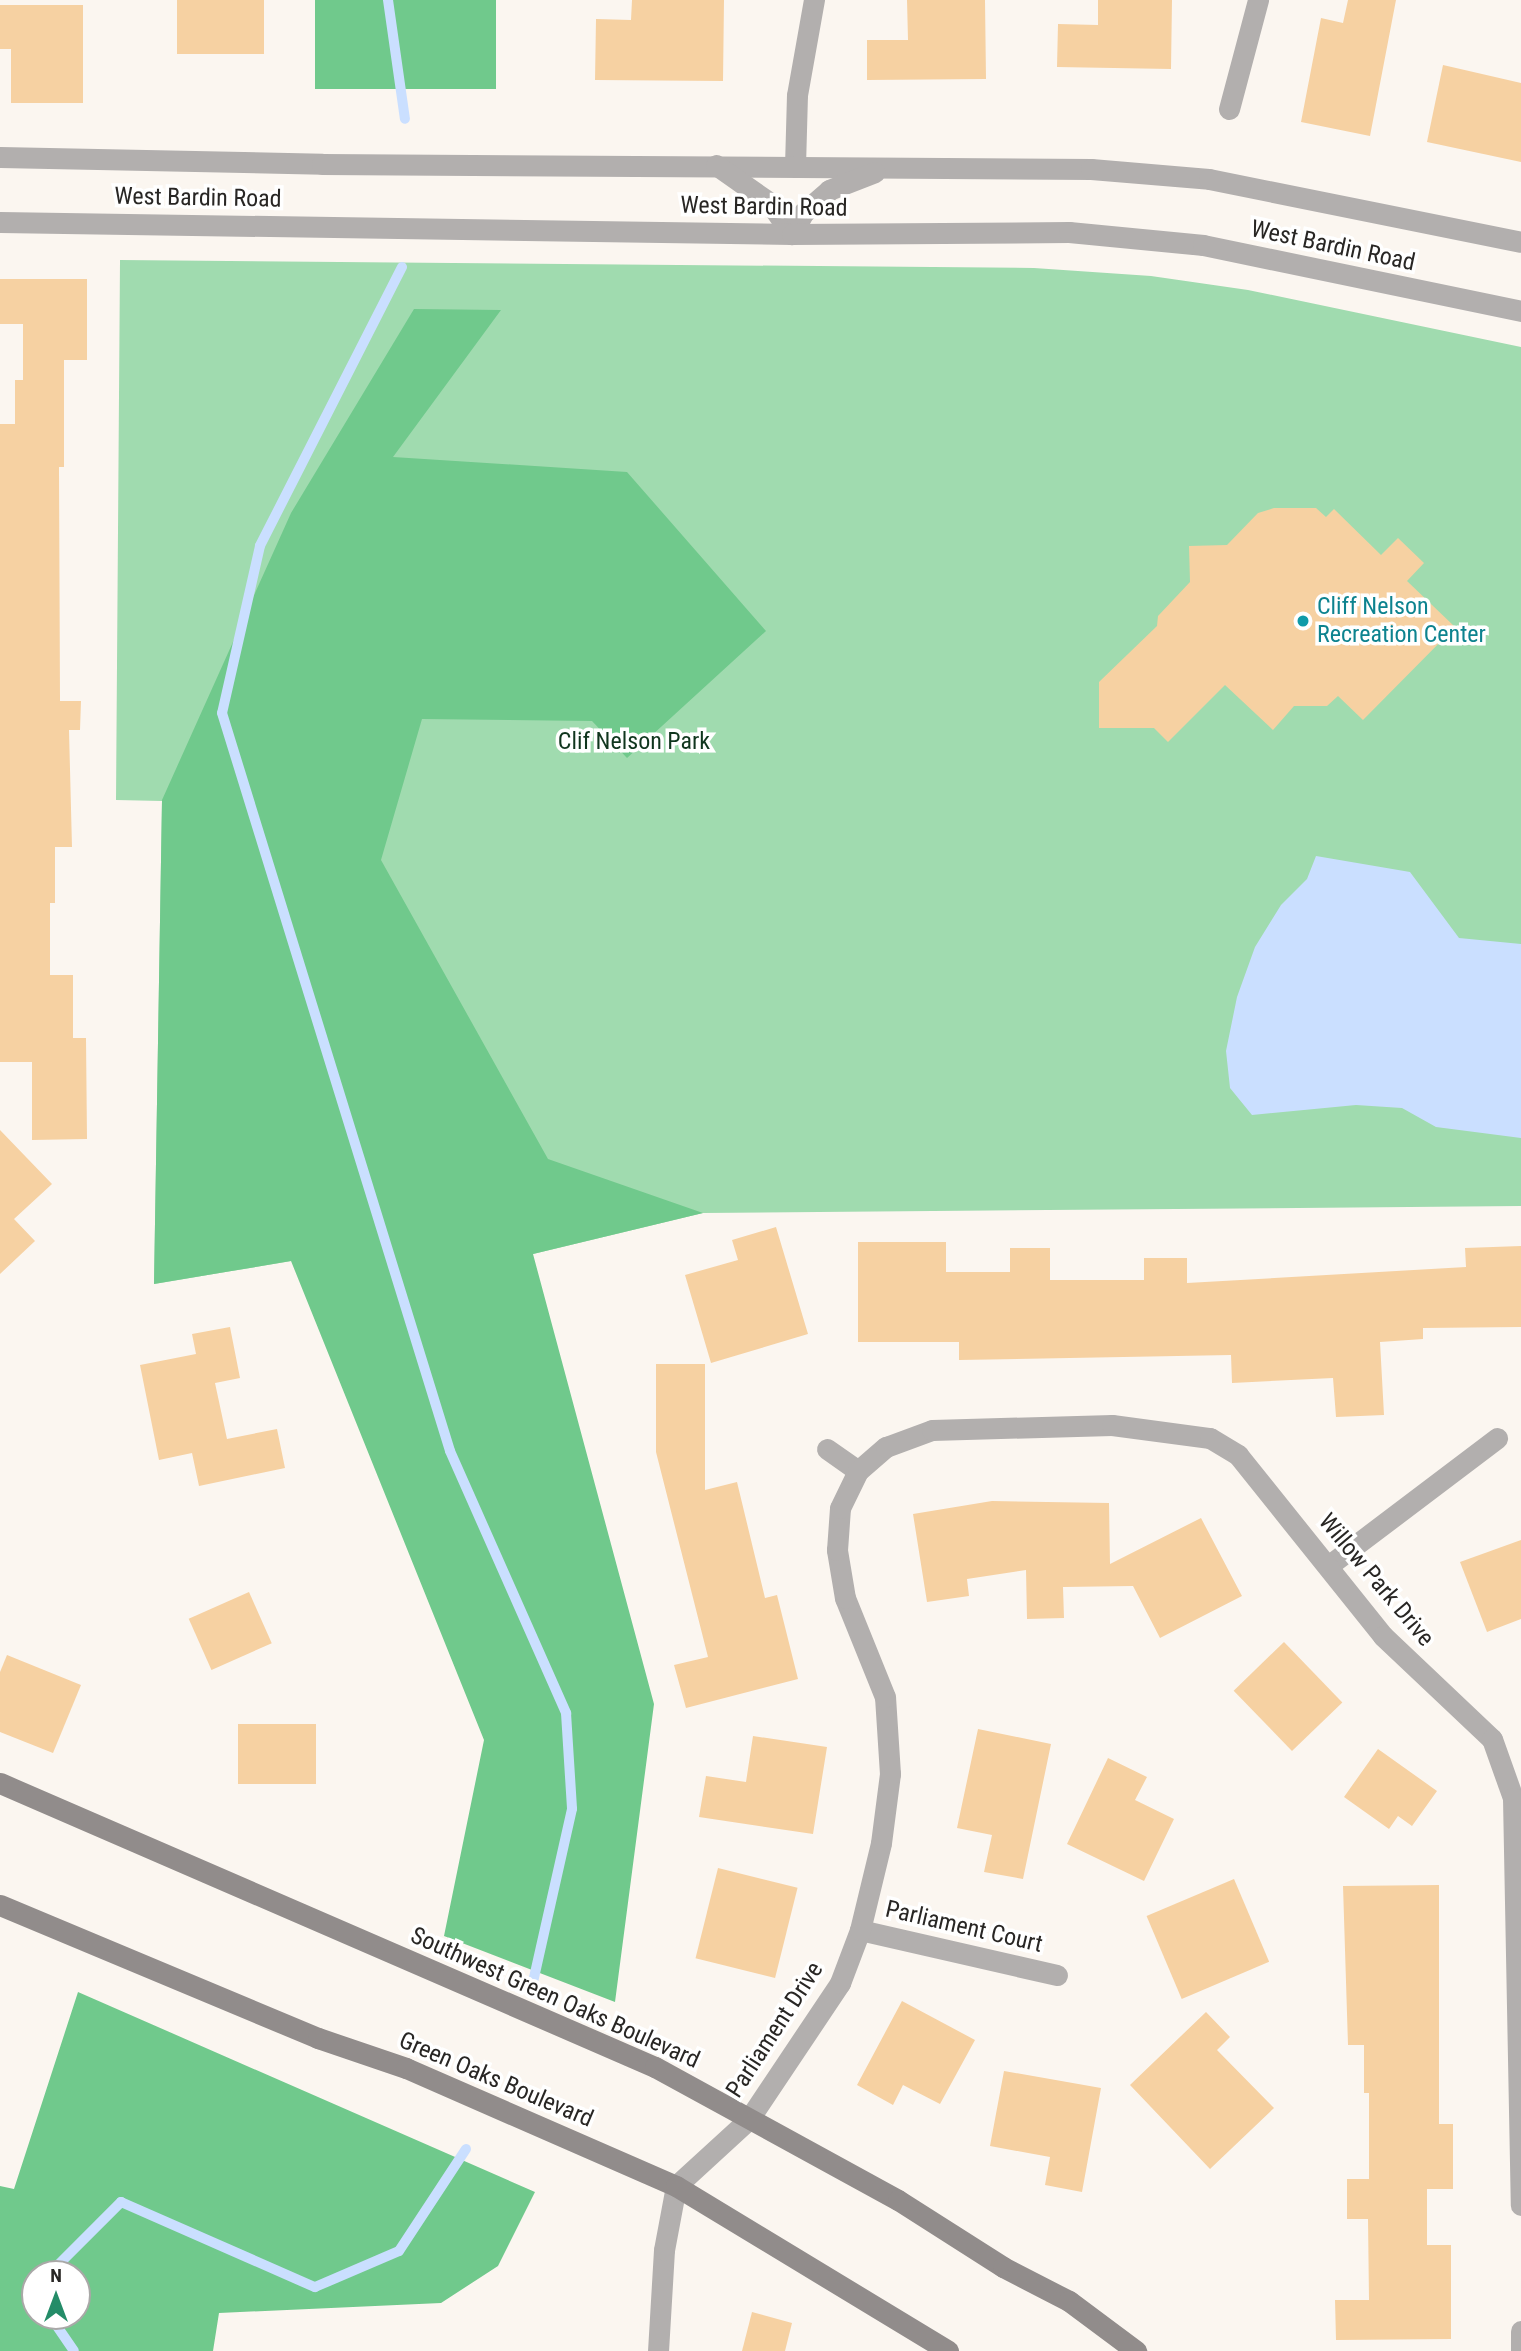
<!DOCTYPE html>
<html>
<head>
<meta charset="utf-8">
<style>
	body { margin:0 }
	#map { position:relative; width:1521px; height:2351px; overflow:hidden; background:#fbf6f0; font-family:"Roboto Condensed",sans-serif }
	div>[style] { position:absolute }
	.green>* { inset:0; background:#a0dbaf }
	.forest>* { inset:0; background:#70c98c; transform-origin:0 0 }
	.water>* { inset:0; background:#cadfff }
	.stream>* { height:10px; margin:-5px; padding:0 5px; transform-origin:5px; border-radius:5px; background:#cadfff }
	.building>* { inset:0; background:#f6d1a2; transform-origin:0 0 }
	.minor>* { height:21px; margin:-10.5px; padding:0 10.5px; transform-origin:10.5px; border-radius:10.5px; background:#b2afae }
	.tertiary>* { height:21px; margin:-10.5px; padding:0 10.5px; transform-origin:10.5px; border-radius:10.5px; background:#b2afae }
	.secondary>* { height:21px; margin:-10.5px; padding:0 10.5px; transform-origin:10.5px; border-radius:10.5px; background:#918c8b }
	.dots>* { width:19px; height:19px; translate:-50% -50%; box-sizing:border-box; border:4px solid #fff; border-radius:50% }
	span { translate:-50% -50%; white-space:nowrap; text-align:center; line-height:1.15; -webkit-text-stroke:7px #fff; paint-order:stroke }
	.street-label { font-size:24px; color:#282624 }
	.culture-label { font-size:24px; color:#0d838f }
	.left { translate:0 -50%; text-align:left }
	.park-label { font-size:24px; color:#10361e }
	.north { position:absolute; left:21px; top:2260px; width:70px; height:70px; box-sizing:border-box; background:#fff; border:2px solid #a9a8a7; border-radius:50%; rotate:0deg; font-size:19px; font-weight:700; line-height:28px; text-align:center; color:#282624 }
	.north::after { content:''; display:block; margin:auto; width:24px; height:32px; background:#248c68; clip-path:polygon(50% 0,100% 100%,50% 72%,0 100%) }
</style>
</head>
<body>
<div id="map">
	<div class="green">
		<i style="clip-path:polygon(120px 260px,1034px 268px,1151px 276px,1248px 290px,1521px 347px,1521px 1206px,703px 1213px,533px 1254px,291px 1261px,154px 1284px,162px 801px,116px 800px)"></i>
	</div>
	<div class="forest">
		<i style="left:315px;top:0;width:181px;height:89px"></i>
		<i style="clip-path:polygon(414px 309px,501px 310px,393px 457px,627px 472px,766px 631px,627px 758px,592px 721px,422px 719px,381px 860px,548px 1159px,703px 1213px,533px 1254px,654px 1704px,615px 2002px,444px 1936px,484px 1740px,291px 1261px,154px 1284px,162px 800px,291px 513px)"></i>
		<i style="clip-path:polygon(evenodd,78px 1992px,535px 2192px,498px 2266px,441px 2303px,219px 2313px,213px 2351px,0 2351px,0 2186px,14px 2189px,78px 1992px,35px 2274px,77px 2274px,77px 2316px,35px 2316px,35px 2274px)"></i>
	</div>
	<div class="water">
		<i style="clip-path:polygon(1316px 856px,1410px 872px,1459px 938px,1521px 944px,1521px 1138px,1436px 1127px,1402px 1108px,1356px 1105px,1252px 1115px,1230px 1088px,1226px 1051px,1237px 997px,1255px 947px,1281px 905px,1307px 879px)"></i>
	</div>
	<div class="stream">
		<i style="left:388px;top:0;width:120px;rotate:81.9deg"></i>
		<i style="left:402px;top:267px;width:313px;rotate:117deg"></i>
		<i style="left:260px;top:546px;width:171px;rotate:102.8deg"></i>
		<i style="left:222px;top:713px;width:772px;rotate:72.83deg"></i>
		<i style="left:450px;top:1451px;width:287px;rotate:66.1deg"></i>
		<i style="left:566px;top:1713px;width:96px;rotate:86.4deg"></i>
		<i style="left:572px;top:1809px;width:177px;rotate:102.7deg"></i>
		<i style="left:49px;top:2274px;width:102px;rotate:-45deg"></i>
		<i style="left:121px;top:2202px;width:212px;rotate:23.7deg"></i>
		<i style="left:315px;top:2287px;width:91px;rotate:-23.2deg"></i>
		<i style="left:399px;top:2251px;width:122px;rotate:-56.7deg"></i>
		<i style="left:35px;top:2288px;width:6px;rotate:90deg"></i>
		<i style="left:50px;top:2316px;width:42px;rotate:55.6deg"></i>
	</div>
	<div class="building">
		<i style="left:177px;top:0;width:87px;height:54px"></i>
		<i style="clip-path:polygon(632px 0,724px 0,723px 81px,595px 80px,596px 19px,631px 20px)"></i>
		<i style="clip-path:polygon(907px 0,985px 0,986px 79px,867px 80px,867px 40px,908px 40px)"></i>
		<i style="clip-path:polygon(1098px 0,1172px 0,1171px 69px,1057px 67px,1058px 24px,1098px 25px)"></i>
		<i style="clip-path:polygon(1348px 0,1396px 0,1370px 136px,1301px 122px,1321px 18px,1343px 23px)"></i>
		<i style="clip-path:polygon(0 5px,83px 5px,83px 103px,11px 103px,11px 49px,0 49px)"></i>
		<i style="clip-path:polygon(1443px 65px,1521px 83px,1521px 162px,1427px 142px)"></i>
		<i style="clip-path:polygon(0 279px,87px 279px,87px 360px,64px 360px,64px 467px,59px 467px,60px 701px,81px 701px,80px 730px,69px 730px,72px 847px,55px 847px,55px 903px,50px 903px,50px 975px,73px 975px,73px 1038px,86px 1038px,87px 1139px,32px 1140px,32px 1062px,0 1062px,0 424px,15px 424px,15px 380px,23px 380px,23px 324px,0 324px)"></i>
		<i style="clip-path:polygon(1274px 508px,1316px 508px,1326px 517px,1334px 509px,1381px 555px,1398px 538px,1424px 563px,1407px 581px,1455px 627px,1363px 720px,1338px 696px,1327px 706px,1294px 706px,1273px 730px,1225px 685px,1168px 742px,1154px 728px,1099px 728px,1099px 682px,1157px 626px,1158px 616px,1190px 582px,1189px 546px,1227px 545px,1258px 513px)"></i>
		<i style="clip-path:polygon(0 1130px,52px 1184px,14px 1219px,35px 1241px,0 1274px)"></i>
		<i style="clip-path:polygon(776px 1227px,808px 1334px,711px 1363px,685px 1275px,738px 1260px,732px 1240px)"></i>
		<i style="clip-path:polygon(858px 1242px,946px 1242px,946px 1272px,1010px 1272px,1010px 1248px,1050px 1248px,1050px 1280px,1144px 1280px,1144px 1258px,1187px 1258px,1187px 1283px,1466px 1267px,1465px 1248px,1521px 1246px,1521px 1327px,1423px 1328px,1423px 1339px,1380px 1342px,1384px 1415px,1336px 1417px,1333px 1378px,1232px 1383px,1231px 1355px,959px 1360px,959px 1342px,858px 1342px)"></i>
		<i style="clip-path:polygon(230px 1327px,240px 1378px,215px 1383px,227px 1439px,277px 1429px,285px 1468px,199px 1486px,192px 1453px,159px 1460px,140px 1365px,196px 1354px,192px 1334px)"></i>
		<i style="clip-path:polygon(656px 1364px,705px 1364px,705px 1490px,737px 1482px,765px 1598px,777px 1595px,798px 1679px,686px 1708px,674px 1665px,708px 1657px,656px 1452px)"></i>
		<i style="clip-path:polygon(992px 1501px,1109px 1503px,1110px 1564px,1201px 1518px,1242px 1596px,1160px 1638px,1133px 1586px,1063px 1587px,1064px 1618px,1027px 1619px,1026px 1570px,967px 1579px,969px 1596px,927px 1602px,913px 1514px)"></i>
		<i style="clip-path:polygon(1521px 1540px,1521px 1619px,1487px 1632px,1460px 1562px)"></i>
		<i style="left:249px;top:1592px;width:56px;height:66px;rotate:66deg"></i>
		<i style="left:1284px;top:1642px;width:84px;height:70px;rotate:46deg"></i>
		<i style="clip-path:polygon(7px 1655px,81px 1685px,53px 1753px,0 1732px,0 1672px)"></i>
		<i style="left:238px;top:1724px;width:78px;height:60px"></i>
		<i style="clip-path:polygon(978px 1729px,1051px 1744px,1023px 1879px,984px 1872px,992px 1835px,957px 1828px)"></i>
		<i style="clip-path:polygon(753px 1736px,827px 1747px,813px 1834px,699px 1817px,706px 1776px,746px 1782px)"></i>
		<i style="clip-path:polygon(1378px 1749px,1437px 1791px,1412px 1826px,1398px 1816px,1389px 1829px,1344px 1797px)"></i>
		<i style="clip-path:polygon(1108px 1758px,1147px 1777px,1135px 1800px,1174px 1819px,1144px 1881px,1067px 1844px)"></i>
		<i style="left:718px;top:1868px;width:82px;height:93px;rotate:14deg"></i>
		<i style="left:1234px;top:1879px;width:90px;height:95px;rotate:67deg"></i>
		<i style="clip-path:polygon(1439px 1885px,1439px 2124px,1453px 2124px,1453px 2189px,1427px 2189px,1427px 2245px,1451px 2245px,1451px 2339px,1336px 2340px,1335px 2300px,1369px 2300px,1368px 2219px,1347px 2219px,1347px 2179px,1369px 2179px,1369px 2093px,1364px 2093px,1364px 2045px,1348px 2045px,1343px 1886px)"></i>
		<i style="clip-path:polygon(902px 2001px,975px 2040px,940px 2104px,903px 2085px,893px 2105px,857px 2085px)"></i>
		<i style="clip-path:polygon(1206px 2012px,1230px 2037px,1217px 2050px,1274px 2108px,1210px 2169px,1130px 2085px)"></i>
		<i style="clip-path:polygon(1004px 2071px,1101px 2088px,1082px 2192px,1045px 2185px,1050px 2157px,990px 2146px)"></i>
		<i style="clip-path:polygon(752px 2312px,792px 2323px,785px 2351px,742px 2351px)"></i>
	</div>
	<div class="minor">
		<i style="left:1229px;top:109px;width:113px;rotate:-75.1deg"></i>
		<i style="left:795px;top:166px;width:71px;rotate:-88.4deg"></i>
		<i style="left:797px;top:95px;width:97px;rotate:-79.9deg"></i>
		<i style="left:827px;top:1449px;width:38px;rotate:35deg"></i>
		<i style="left:1328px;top:1566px;width:212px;rotate:-37.1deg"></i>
		<i style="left:860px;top:1930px;width:202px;rotate:12.9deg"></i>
		<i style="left:658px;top:2351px;width:101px;rotate:-86.6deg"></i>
		<i style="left:664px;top:2250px;width:65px;rotate:-79.4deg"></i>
		<i style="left:676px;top:2186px;width:99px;rotate:-42.5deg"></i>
		<i style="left:749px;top:2119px;width:164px;rotate:-56.2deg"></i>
		<i style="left:840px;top:1983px;width:57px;rotate:-69.3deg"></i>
		<i style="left:860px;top:1930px;width:89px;rotate:-76.4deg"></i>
		<i style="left:881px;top:1843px;width:70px;rotate:-82.6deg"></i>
		<i style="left:890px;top:1774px;width:77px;rotate:-93.7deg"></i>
		<i style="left:885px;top:1697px;width:107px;rotate:-112deg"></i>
		<i style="left:845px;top:1598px;width:49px;rotate:-99.5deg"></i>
		<i style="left:837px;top:1550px;width:42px;rotate:-85.9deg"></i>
		<i style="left:840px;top:1508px;width:41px;rotate:-64.1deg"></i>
		<i style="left:858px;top:1471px;width:37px;rotate:-41deg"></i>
		<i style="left:886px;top:1447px;width:49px;rotate:-20.3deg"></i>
		<i style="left:932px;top:1430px;width:180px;rotate:-1.6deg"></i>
		<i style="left:1112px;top:1425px;width:99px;rotate:7.6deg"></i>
		<i style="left:1210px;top:1438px;width:33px;rotate:31deg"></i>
		<i style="left:1238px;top:1455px;width:232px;rotate:51.3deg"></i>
		<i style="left:1383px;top:1636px;width:150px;rotate:43.4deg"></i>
		<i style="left:1492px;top:1739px;width:63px;rotate:70.4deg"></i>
		<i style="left:1513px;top:1798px;width:407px;rotate:88.9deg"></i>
		<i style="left:1521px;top:2351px;width:20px;rotate:-90deg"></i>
	</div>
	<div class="tertiary">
		<i style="left:0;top:157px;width:322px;rotate:1.2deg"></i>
		<i style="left:322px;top:164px;width:769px;rotate:0.37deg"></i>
		<i style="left:1091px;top:169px;width:118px;rotate:4.8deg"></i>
		<i style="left:1209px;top:179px;width:318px;rotate:11.4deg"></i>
		<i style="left:716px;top:165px;width:66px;rotate:35.1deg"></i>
		<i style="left:770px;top:203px;width:38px;rotate:55deg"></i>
		<i style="left:792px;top:234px;width:24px;rotate:-62deg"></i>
		<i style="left:803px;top:213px;width:35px;rotate:-41deg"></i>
		<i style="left:829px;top:190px;width:49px;rotate:-21.4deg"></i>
		<i style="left:0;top:222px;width:792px;rotate:0.87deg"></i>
		<i style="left:792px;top:234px;width:277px;rotate:-0.4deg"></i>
		<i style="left:1069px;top:232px;width:135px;rotate:5.5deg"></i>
		<i style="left:1203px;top:245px;width:325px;rotate:11.7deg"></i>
	</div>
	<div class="secondary">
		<i style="left:0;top:1783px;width:714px;rotate:23.44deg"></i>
		<i style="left:655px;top:2067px;width:277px;rotate:28.7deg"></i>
		<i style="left:898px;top:2200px;width:125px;rotate:32.5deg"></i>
		<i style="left:1003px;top:2267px;width:74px;rotate:27.3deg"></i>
		<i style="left:1069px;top:2301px;width:84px;rotate:36.7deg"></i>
		<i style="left:0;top:1905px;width:345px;rotate:22.7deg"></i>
		<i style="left:318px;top:2038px;width:93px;rotate:18.8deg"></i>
		<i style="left:406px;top:2068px;width:295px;rotate:23.6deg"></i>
		<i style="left:676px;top:2186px;width:318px;rotate:31.2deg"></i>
	</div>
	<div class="dots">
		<i style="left:1303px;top:621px;background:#0f9aa8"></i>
	</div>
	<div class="street-label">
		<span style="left:198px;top:198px;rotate:1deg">West Bardin Road</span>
		<span style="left:764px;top:207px;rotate:1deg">West Bardin Road</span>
		<span style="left:1333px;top:246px;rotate:12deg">West Bardin Road</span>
		<span style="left:1376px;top:1580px;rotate:50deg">Willow Park Drive</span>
		<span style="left:964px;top:1927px;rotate:13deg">Parliament Court</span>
		<span style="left:555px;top:1998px;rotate:24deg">Southwest Green Oaks Boulevard</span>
		<span style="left:775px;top:2030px;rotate:-57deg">Parliament Drive</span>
		<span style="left:496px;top:2080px;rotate:23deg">Green Oaks Boulevard</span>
	</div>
	<div class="culture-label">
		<span class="left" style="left:1317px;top:621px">Cliff Nelson<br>Recreation Center</span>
	</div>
	<div class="park-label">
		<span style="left:634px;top:742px">Clif Nelson Park</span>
	</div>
	<div class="north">N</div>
</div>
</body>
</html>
